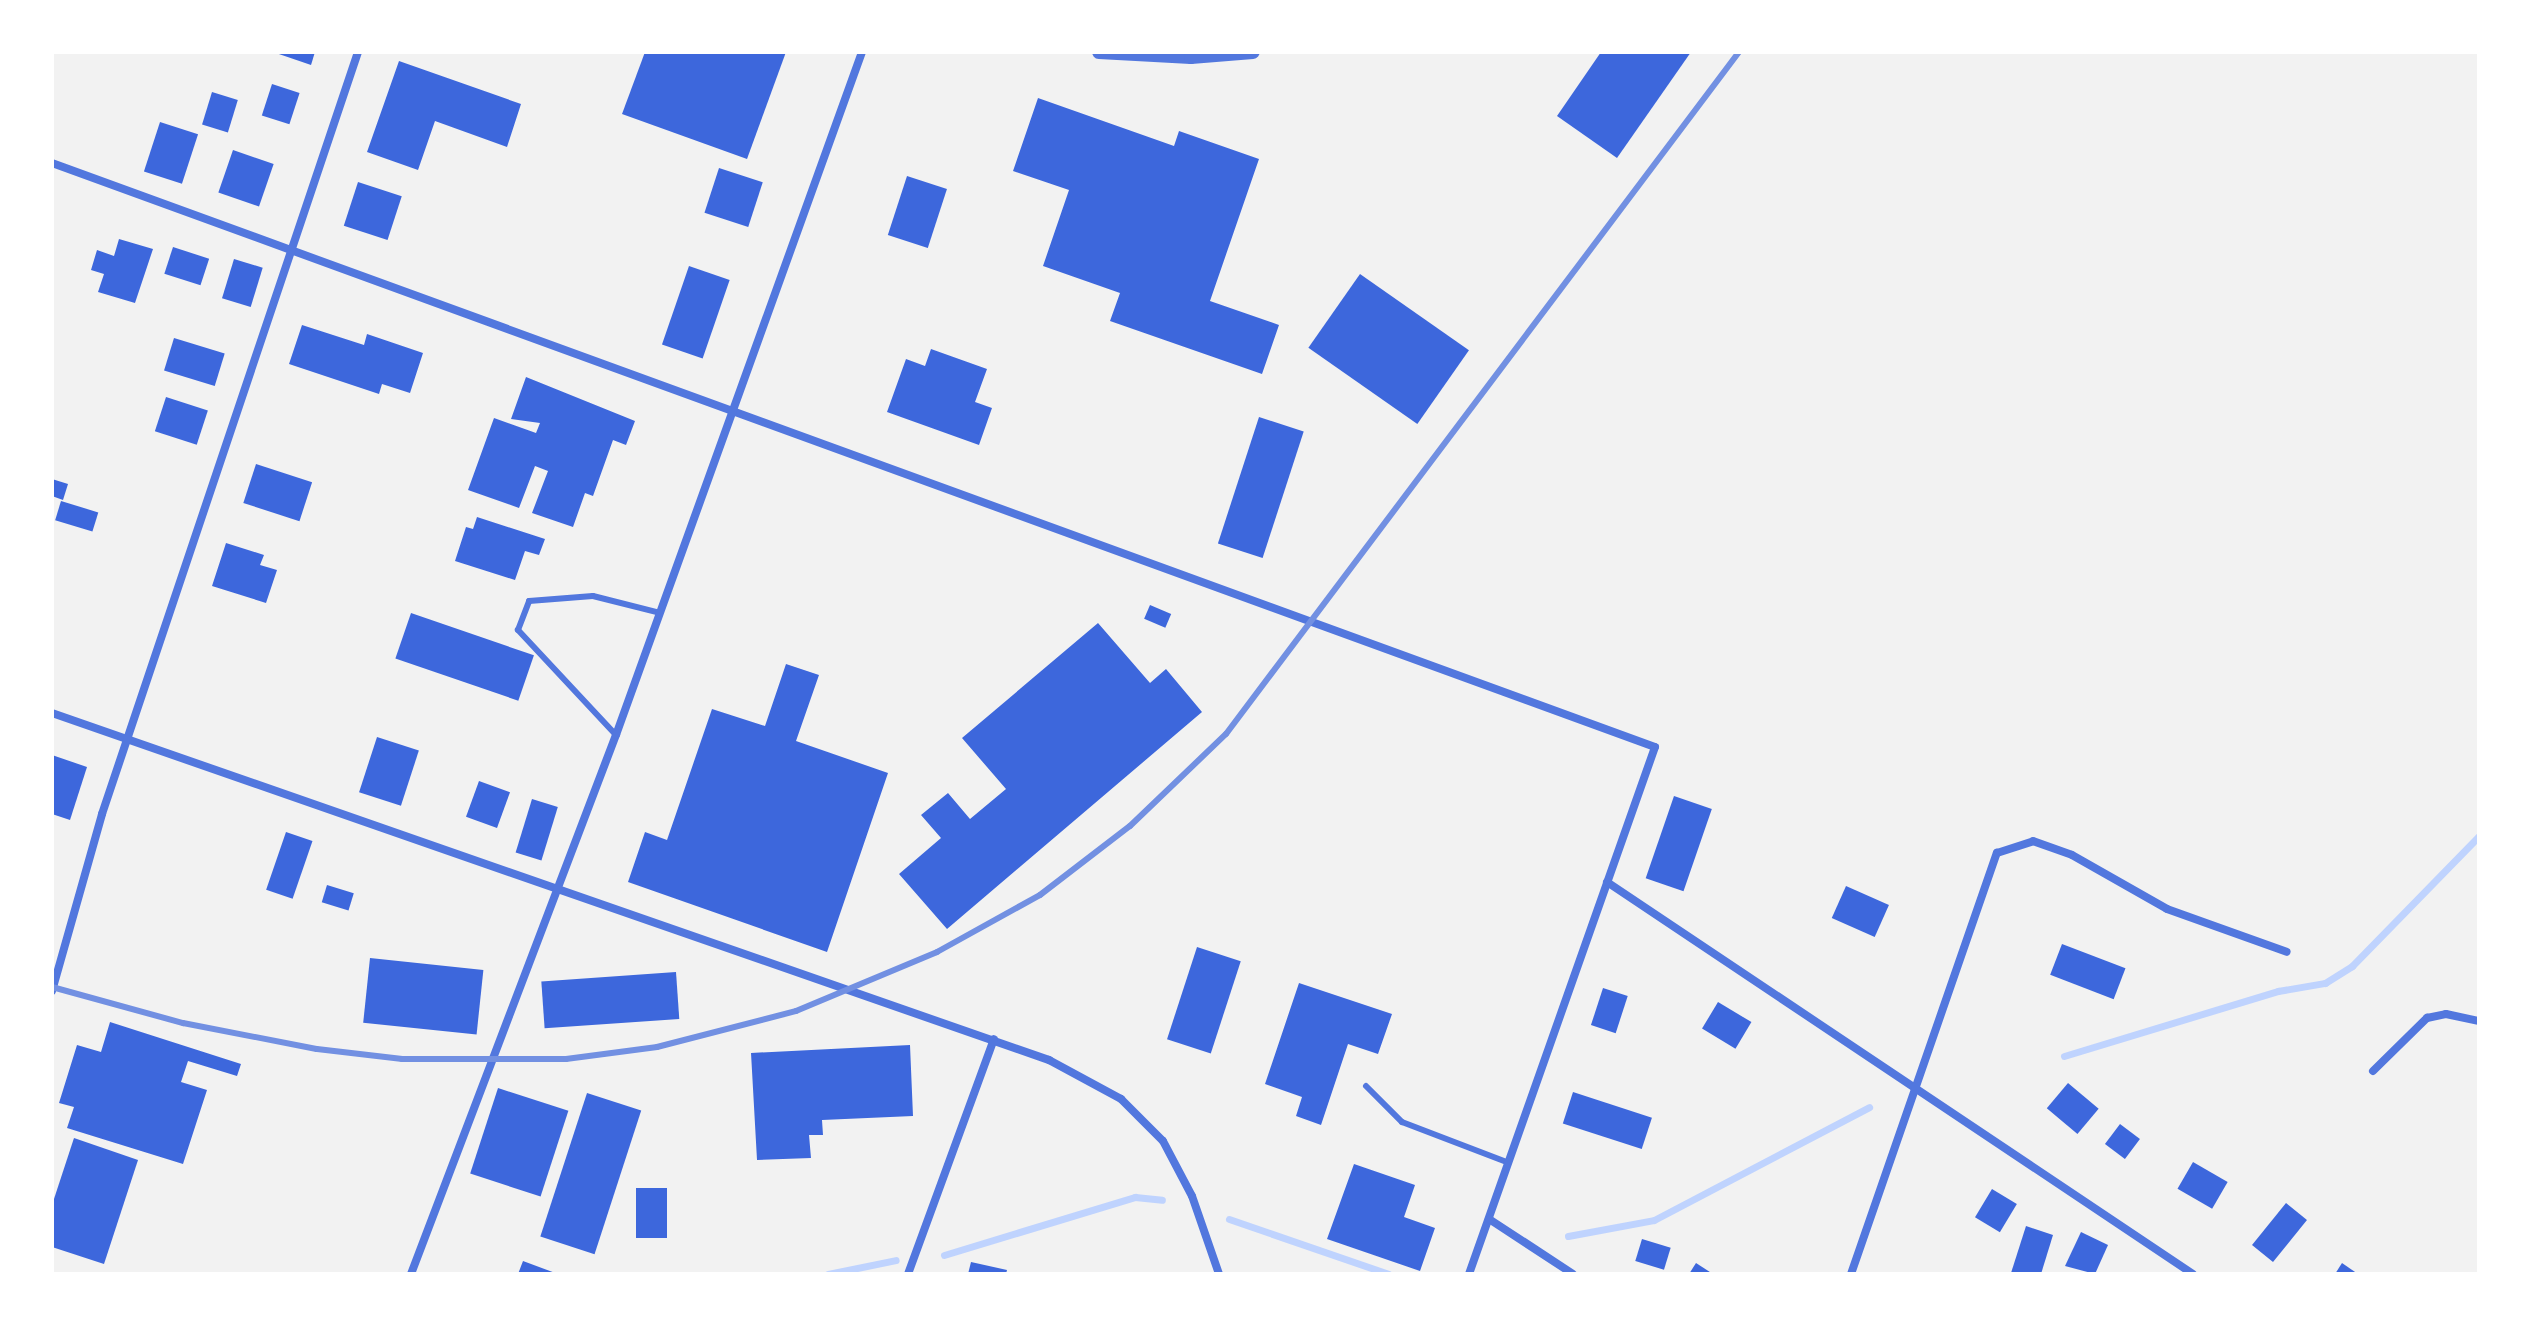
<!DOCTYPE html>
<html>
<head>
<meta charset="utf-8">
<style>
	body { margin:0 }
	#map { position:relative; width:2531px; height:1326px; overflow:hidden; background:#f2f2f2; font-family:Jost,sans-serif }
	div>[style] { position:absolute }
	.stream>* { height:7px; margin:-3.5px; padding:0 3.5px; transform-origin:3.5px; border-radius:3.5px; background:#bfd3fe }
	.building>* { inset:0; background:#3d67dc; transform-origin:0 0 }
	.service>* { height:6px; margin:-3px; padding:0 3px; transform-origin:3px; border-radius:3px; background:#5277de }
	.minor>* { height:8px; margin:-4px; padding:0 4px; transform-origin:4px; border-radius:4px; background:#5277de }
	.tertiary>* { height:14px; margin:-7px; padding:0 7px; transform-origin:7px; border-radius:7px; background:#5277de }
	.rail>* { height:6px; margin:-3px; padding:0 3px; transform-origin:3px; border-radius:3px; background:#7290e2 }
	span { translate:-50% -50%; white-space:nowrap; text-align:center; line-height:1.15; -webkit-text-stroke:6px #fff; paint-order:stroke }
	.frame { position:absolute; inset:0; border:54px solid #fff; pointer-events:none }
</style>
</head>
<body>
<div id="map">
	<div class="stream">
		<i style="left:2064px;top:1056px;width:224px;rotate:-16.9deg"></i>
		<i style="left:2278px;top:991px;width:48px;rotate:-9.7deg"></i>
		<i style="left:2325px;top:983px;width:32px;rotate:-32deg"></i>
		<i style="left:2352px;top:966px;width:182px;rotate:-45.7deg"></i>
		<i style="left:1229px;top:1219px;width:169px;rotate:19deg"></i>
		<i style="left:1568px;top:1236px;width:87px;rotate:-10.5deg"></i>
		<i style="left:1654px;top:1220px;width:243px;rotate:-27.7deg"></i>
		<i style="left:944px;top:1255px;width:200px;rotate:-16.9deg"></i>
		<i style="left:1135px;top:1197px;width:27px;rotate:6deg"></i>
		<i style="left:828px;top:1274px;width:69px;rotate:-11.6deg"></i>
	</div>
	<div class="building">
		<i style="clip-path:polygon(273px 52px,315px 52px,311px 65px)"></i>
		<i style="clip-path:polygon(645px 52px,786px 52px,747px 159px,622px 114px)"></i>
		<i style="clip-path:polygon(1601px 52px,1691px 52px,1617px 158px,1557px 116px)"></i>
		<i style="clip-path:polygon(399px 61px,521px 104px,507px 147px,435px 121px,418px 170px,367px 152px)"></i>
		<i style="left:272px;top:84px;width:29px;height:33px;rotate:18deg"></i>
		<i style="left:212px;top:92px;width:27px;height:34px;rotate:17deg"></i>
		<i style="clip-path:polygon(1038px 98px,1174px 146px,1179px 131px,1259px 159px,1210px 301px,1279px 325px,1262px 374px,1110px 321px,1120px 293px,1043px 266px,1069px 190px,1013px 171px)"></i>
		<i style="left:160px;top:122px;width:40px;height:52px;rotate:18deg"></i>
		<i style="left:233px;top:150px;width:43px;height:45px;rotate:19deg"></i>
		<i style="left:719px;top:168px;width:46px;height:47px;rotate:18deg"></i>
		<i style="left:907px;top:176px;width:42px;height:62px;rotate:18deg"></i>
		<i style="left:358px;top:182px;width:46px;height:46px;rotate:18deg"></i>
		<i style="clip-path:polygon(119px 239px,153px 249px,135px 303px,98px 292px,104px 274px,91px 270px,97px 250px,114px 256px)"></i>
		<i style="left:173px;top:247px;width:38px;height:28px;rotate:18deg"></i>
		<i style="left:234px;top:259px;width:30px;height:41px;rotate:17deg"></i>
		<i style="left:689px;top:266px;width:43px;height:83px;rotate:19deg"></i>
		<i style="left:1360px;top:274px;width:133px;height:90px;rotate:35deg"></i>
		<i style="clip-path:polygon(302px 325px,364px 345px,367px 334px,423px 353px,410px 393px,382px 384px,379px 394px,289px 364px)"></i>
		<i style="left:174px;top:338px;width:53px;height:34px;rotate:17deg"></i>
		<i style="clip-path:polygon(931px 349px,987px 369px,975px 402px,992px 408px,979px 445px,887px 412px,906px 359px,925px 366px)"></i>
		<i style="clip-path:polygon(526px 377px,635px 421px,626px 445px,613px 440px,593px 496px,585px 493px,573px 527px,532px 513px,548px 471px,535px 466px,519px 508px,468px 490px,494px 418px,536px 433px,540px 423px,511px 419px)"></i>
		<i style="left:166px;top:397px;width:44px;height:36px;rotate:18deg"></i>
		<i style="left:1259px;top:417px;width:47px;height:133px;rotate:18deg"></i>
		<i style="left:256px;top:464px;width:59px;height:41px;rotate:18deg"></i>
		<i style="clip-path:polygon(52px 479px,68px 484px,63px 500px,52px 496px)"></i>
		<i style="left:61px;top:501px;width:39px;height:20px;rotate:17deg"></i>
		<i style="clip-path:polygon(477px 517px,545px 539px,539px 555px,525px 551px,515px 580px,455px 561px,466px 527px,473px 529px)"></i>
		<i style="clip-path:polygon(226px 543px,264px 555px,260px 565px,277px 570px,266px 603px,212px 586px)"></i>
		<i style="left:1150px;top:605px;width:23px;height:15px;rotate:23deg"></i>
		<i style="left:411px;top:613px;width:130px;height:48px;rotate:19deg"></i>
		<i style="clip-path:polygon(1098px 623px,1150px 683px,1166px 669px,1202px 712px,947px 929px,899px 874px,941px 838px,921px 815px,948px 793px,970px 819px,1006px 789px,962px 738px)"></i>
		<i style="clip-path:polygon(786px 664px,819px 675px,796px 741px,888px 773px,827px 952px,628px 882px,645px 832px,667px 840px,712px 709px,765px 726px)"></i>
		<i style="left:377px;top:737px;width:44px;height:58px;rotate:18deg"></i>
		<i style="clip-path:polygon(52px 755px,87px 767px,70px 820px,52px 814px)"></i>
		<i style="left:479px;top:781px;width:33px;height:38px;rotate:20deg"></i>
		<i style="left:1674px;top:796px;width:40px;height:87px;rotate:19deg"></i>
		<i style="left:532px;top:799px;width:27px;height:56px;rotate:17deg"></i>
		<i style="left:286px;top:832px;width:28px;height:61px;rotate:19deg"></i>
		<i style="left:327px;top:885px;width:28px;height:18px;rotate:17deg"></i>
		<i style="left:1846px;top:886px;width:47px;height:35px;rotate:24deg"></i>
		<i style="left:2062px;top:944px;width:68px;height:33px;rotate:21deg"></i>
		<i style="left:1197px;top:947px;width:46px;height:97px;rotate:18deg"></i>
		<i style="left:370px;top:958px;width:114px;height:65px;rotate:6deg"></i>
		<i style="left:676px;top:972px;width:47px;height:135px;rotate:86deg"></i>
		<i style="clip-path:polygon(1299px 983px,1392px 1014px,1378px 1054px,1348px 1044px,1321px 1125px,1296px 1116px,1302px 1097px,1265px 1084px)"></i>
		<i style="left:1603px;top:988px;width:26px;height:39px;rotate:18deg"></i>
		<i style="left:1718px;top:1002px;width:39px;height:31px;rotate:31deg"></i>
		<i style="clip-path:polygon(110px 1022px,241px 1064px,237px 1076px,188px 1061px,181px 1082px,207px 1090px,183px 1164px,67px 1128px,74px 1107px,59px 1103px,77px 1045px,101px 1052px)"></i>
		<i style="clip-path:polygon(910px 1045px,913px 1116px,822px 1120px,823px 1135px,809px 1135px,811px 1158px,757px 1160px,751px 1053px)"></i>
		<i style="left:2068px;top:1083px;width:40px;height:33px;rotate:40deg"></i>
		<i style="left:498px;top:1088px;width:74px;height:90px;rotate:18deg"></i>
		<i style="left:1573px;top:1092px;width:83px;height:33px;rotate:18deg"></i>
		<i style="left:587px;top:1093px;width:57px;height:151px;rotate:18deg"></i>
		<i style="left:2120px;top:1124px;width:25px;height:25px;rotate:37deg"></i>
		<i style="clip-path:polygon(74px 1138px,138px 1160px,104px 1264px,52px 1247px,52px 1205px)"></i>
		<i style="left:2193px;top:1162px;width:40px;height:31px;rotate:30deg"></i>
		<i style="clip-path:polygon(1354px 1164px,1415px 1185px,1404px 1217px,1435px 1228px,1420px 1271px,1327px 1239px)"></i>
		<i style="left:636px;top:1188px;width:31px;height:50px"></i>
		<i style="left:1992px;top:1189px;width:29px;height:33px;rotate:31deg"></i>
		<i style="left:2286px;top:1203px;width:27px;height:54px;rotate:39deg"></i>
		<i style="clip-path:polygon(2026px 1226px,2053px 1235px,2041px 1274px,2011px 1273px)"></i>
		<i style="clip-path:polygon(2081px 1232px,2108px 1245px,2095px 1274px,2065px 1266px)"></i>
		<i style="left:1642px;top:1239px;width:30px;height:23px;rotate:17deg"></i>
		<i style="clip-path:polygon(523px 1261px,558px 1274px,518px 1274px)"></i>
		<i style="clip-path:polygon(971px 1262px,1007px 1270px,1006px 1274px,968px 1274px)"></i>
		<i style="clip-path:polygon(1696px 1263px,1713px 1274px,1689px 1274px)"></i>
		<i style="clip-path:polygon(2342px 1263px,2358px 1274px,2335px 1274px)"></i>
	</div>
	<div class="service">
		<i style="left:616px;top:735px;width:144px;rotate:-133deg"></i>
		<i style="left:518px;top:630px;width:31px;rotate:-69deg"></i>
		<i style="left:529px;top:601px;width:64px;rotate:-4.5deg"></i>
		<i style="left:593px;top:596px;width:69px;rotate:14.2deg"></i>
		<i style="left:1366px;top:1086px;width:51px;rotate:45deg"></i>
		<i style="left:1402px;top:1122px;width:112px;rotate:20.9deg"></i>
	</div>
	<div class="minor">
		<i style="left:52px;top:163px;width:1706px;rotate:20.02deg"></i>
		<i style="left:1655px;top:747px;width:559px;rotate:109.44deg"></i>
		<i style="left:52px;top:713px;width:1056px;rotate:19.19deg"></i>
		<i style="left:1049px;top:1060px;width:82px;rotate:28.4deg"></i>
		<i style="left:1121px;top:1099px;width:59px;rotate:45deg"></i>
		<i style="left:1163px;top:1141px;width:62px;rotate:62.2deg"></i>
		<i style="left:1192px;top:1196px;width:83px;rotate:70.9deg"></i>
		<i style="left:1607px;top:882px;width:705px;rotate:33.78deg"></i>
		<i style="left:52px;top:991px;width:184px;rotate:-74.2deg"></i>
		<i style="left:102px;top:814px;width:804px;rotate:-71.43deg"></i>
		<i style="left:2373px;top:1071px;width:76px;rotate:-44.5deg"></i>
		<i style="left:2427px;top:1018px;width:19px;rotate:-12deg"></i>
		<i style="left:2446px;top:1014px;width:34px;rotate:12deg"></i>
		<i style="left:1489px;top:1219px;width:100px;rotate:33.2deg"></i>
		<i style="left:411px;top:1274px;width:577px;rotate:-69.18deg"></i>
		<i style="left:616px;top:735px;width:726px;rotate:-70.19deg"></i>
		<i style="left:908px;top:1274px;width:250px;rotate:-69.9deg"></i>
		<i style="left:1851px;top:1274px;width:446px;rotate:-70.9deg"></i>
		<i style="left:1997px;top:853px;width:38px;rotate:-18deg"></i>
		<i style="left:2033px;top:841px;width:41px;rotate:19.7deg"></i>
		<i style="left:2072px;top:855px;width:109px;rotate:29.6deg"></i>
		<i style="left:2167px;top:909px;width:127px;rotate:19.7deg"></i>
	</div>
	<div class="tertiary">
		<i style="left:1099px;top:52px;width:92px;rotate:3.1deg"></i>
		<i style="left:1191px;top:57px;width:62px;rotate:-4.6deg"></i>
	</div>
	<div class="rail">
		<i style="left:52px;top:987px;width:136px;rotate:15.4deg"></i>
		<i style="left:183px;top:1023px;width:136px;rotate:11deg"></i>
		<i style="left:317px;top:1049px;width:86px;rotate:6.7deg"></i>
		<i style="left:402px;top:1059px;width:164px"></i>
		<i style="left:566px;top:1059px;width:92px;rotate:-7.5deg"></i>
		<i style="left:657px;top:1047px;width:144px;rotate:-14.5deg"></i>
		<i style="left:796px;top:1011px;width:153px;rotate:-22.7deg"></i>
		<i style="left:937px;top:952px;width:118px;rotate:-29deg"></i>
		<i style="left:1040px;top:895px;width:113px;rotate:-37.5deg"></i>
		<i style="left:1130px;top:826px;width:133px;rotate:-43.8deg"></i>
		<i style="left:1226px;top:734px;width:853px;rotate:-53.05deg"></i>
	</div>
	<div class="frame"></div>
</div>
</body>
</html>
